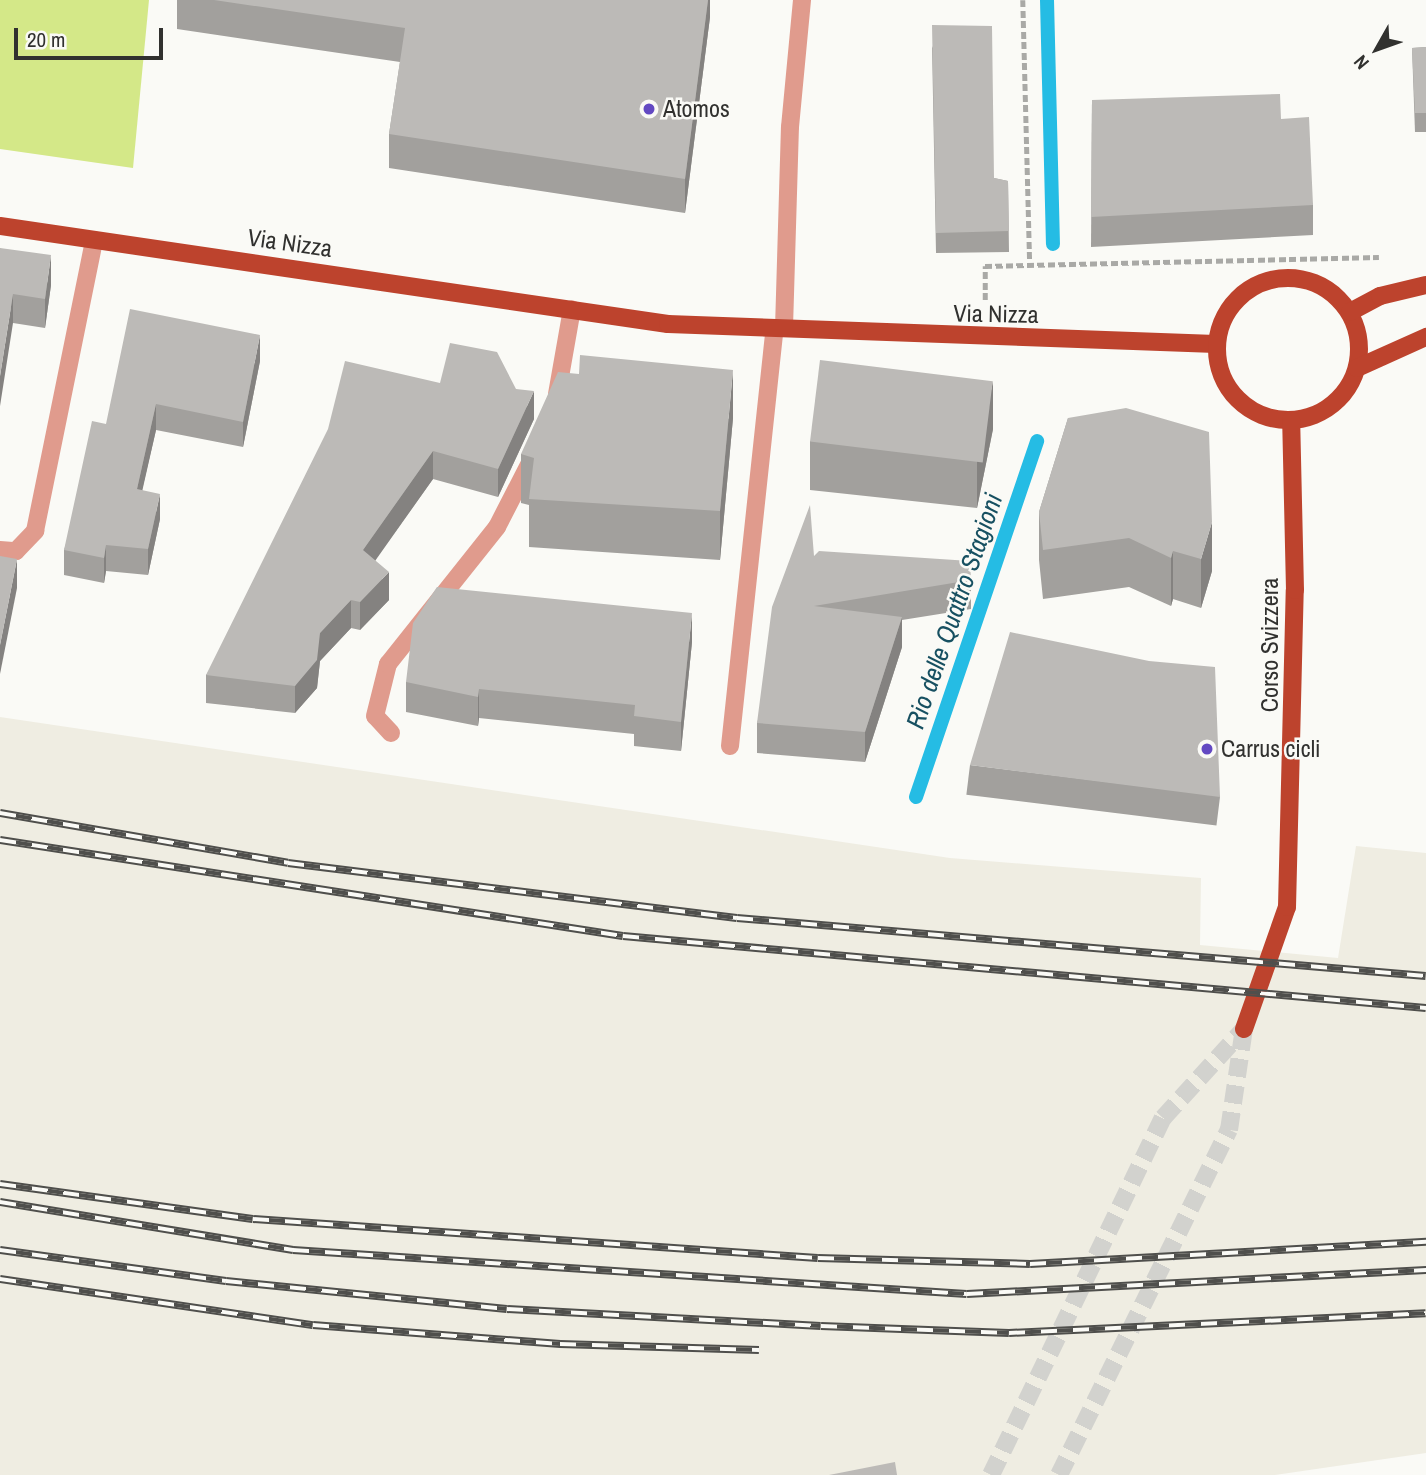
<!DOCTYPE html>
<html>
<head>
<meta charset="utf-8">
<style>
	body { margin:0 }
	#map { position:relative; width:1426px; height:1475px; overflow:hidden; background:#fafaf6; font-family:"Archivo Narrow",sans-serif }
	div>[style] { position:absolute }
	.built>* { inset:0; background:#efede2 }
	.green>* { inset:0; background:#d4e888 }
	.stream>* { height:14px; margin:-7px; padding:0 7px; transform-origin:7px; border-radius:7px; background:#25bce4 }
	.primary-tunnel>* { height:18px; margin-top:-9px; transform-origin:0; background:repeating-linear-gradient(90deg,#d2d2ce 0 18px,transparent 0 27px) }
	.path>* { height:4.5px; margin-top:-2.25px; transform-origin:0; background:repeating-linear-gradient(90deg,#a9a9a6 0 7px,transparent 0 10.5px) }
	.lane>* { height:18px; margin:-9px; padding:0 9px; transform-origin:9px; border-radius:9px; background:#e09b8d }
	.street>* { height:18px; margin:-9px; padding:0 9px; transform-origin:9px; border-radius:9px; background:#e09b8d }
	.primary>* { height:18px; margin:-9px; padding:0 9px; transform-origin:9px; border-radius:9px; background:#bd432d }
	.primary>.ring { margin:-9px; padding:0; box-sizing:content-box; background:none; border:18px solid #bd432d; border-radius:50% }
	.rail>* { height:8px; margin-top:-4px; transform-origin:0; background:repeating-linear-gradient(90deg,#fafaf6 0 16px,#4f4f4c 0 32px); box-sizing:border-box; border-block:2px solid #4f4f4c }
	.wall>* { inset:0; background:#a2a09d; transform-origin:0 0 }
	.shaded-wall>* { inset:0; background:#848280 }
	.building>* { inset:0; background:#bcbab7; transform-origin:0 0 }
	.dots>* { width:19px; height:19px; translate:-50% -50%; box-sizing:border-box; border:4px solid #fafaf6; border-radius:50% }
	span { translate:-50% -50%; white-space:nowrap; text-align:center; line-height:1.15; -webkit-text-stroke:5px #fafaf6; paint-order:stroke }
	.poi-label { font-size:24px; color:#31312f }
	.left { translate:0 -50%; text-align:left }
	.street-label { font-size:24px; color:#31312f }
	.water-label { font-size:26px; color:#175061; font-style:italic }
	.north { position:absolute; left:1342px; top:14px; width:70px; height:70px; -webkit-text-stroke:5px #fafaf6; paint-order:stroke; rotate:230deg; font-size:19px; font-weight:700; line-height:28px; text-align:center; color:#31312f }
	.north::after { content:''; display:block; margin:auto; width:24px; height:32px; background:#31312f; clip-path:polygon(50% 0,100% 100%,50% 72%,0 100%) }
	.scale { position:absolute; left:14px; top:28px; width:149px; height:32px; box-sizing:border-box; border:4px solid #31312f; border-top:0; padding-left:9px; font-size:21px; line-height:24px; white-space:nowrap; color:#31312f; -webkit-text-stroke:5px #fafaf6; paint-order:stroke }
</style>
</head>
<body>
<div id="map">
	<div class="built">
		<i style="clip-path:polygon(0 717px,950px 858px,1201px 878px,1200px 945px,1338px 958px,1356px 846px,1426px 853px,1426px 1453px,1275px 1475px,0 1475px)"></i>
	</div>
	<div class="green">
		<i style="clip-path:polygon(0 0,149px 0,133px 168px,0 149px)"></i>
	</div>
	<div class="stream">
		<i style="left:1047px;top:0;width:244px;rotate:88.6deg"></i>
		<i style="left:916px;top:797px;width:376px;rotate:-71.2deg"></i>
	</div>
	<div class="primary-tunnel">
		<i style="left:991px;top:1475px;width:396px;rotate:-64.3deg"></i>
		<i style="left:1163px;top:1118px;width:120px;rotate:-47.7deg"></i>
		<i style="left:1059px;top:1475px;width:385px;rotate:-63.8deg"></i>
		<i style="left:1229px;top:1130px;width:102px;rotate:-81.6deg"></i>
	</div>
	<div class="path">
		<i style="left:1023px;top:0;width:266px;rotate:88.5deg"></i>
		<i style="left:985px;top:300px;width:34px;rotate:-90deg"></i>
		<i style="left:985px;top:266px;width:394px;rotate:-1.3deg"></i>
	</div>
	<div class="lane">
		<i style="left:784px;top:328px;width:201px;rotate:-88.3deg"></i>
		<i style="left:790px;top:127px;width:128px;rotate:-84.6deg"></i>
		<i style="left:0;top:550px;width:16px;rotate:4deg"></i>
		<i style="left:16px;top:551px;width:28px;rotate:-46deg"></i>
		<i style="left:35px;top:531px;width:297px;rotate:-78.5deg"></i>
	</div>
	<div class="street">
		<i style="left:557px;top:394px;width:86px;rotate:-80deg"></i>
		<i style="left:391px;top:733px;width:23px;rotate:-133deg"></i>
		<i style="left:375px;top:716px;width:54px;rotate:-76deg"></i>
		<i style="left:388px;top:664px;width:175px;rotate:-51.5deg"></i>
		<i style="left:497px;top:527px;width:76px;rotate:-62.8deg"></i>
		<i style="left:730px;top:746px;width:420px;rotate:-83.9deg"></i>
	</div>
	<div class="primary">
		<i style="left:0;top:226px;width:675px;rotate:8.35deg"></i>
		<i style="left:668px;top:324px;width:548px;rotate:2.09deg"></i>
		<i class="ring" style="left:1217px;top:278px;width:124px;height:124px"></i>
		<i style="left:1350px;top:312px;width:34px;rotate:-28deg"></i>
		<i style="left:1380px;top:296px;width:47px;rotate:-13.4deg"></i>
		<i style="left:1357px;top:368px;width:76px;rotate:-24.2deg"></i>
		<i style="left:1244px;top:1029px;width:129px;rotate:-70.6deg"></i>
		<i style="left:1287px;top:907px;width:317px;rotate:-88.6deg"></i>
		<i style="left:1295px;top:590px;width:170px;rotate:-91.3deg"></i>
	</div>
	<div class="rail">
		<i style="left:0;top:813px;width:292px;rotate:9.8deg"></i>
		<i style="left:288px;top:863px;width:452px;rotate:7deg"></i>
		<i style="left:737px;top:918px;width:691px;rotate:4.81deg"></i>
		<i style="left:0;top:840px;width:630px;rotate:8.76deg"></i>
		<i style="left:623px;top:936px;width:806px;rotate:5.12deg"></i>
		<i style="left:0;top:1184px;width:255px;rotate:7.9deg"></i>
		<i style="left:253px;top:1219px;width:566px;rotate:3.95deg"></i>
		<i style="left:818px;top:1258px;width:212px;rotate:1.6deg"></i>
		<i style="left:1030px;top:1264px;width:397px;rotate:-3.2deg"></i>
		<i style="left:0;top:1202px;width:297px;rotate:9.3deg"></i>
		<i style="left:293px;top:1250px;width:675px;rotate:3.74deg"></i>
		<i style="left:967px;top:1294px;width:460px;rotate:-3deg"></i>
		<i style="left:0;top:1250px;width:228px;rotate:7.8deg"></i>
		<i style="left:226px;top:1281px;width:282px;rotate:5.7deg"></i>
		<i style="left:507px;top:1309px;width:314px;rotate:3.1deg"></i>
		<i style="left:821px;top:1326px;width:188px;rotate:2.1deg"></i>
		<i style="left:1009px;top:1333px;width:417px;rotate:-2.7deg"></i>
		<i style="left:0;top:1279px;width:316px;rotate:8.4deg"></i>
		<i style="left:313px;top:1325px;width:248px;rotate:4.4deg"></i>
		<i style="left:560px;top:1344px;width:199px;rotate:1.7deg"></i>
	</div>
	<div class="wall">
		<i style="clip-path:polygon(177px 0,710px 0,710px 17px,685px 213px,389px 168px,389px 134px,400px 62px,177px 29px)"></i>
		<i style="clip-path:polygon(932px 46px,994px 178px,1008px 181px,1009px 252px,936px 253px)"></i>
		<i style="clip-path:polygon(1426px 47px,1426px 132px,1415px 132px,1412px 48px)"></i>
		<i style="clip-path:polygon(1092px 100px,1281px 119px,1313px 205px,1313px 235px,1091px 247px)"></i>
		<i style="clip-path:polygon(0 248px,51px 285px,45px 328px,13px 323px)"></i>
		<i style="clip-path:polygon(260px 361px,243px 447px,156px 430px,142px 490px,160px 519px,148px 575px,106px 571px,104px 583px,64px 575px,64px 550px,106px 424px)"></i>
		<i style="clip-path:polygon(440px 383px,516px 389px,534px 419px,498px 497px,433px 479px,375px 560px,389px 600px,360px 630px,351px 628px,320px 661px,317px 688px,295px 713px,206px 703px,206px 675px)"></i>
		<i style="clip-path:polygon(733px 418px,720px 560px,529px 547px,529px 505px,521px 503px,521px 454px)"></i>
		<i style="clip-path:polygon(1068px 418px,1212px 571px,1201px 608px,1173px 599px,1171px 606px,1129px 587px,1043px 599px,1039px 560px,1039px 512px)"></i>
		<i style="clip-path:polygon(993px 429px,977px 508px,810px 490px,810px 441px)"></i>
		<i style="clip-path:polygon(814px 556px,971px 580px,971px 609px,902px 620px,902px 647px,865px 762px,757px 753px,757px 723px)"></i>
		<i style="clip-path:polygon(692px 642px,681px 751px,634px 746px,634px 734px,479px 718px,478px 726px,406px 712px,406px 682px)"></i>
		<i style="left:970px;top:765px;width:252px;height:30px;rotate:7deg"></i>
	</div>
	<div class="shaded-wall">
		<i style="clip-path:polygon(708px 0,710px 0,710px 17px,685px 213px,685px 179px)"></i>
		<i style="clip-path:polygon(51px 255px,51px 285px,45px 328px,45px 299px)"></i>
		<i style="clip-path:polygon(13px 294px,13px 323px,0 406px,0 376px)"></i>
		<i style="clip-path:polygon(260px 335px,260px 361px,243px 447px,243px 422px)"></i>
		<i style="clip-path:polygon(733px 370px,733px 418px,720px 560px,720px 511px)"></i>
		<i style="clip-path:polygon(993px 381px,993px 429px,977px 508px,977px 459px)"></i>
		<i style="clip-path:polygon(534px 391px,534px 419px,498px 497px,498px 469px)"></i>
		<i style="clip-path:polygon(156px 404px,156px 430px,137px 514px,137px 489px)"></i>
		<i style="clip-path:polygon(433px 451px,433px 479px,363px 578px,363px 550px)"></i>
		<i style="clip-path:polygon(160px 494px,160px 519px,148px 575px,148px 549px)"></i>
		<i style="clip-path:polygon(1212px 522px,1212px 571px,1201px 608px,1201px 559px)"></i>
		<i style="clip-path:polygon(106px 545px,106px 571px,104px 583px,104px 558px)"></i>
		<i style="clip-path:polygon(1173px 551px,1173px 599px,1171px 606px,1171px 558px)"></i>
		<i style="clip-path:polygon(17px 559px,17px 588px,0 674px,0 645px)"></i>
		<i style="clip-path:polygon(389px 572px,389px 600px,360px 630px,360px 602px)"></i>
		<i style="clip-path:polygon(351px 600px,351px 628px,320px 661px,317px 688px,295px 713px,295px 686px,320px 633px)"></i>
		<i style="clip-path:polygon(692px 613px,692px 642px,681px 751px,681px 722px)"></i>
		<i style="clip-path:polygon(902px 617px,902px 647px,865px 762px,865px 732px)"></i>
		<i style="clip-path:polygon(479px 689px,479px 718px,478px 726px,478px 697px)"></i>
	</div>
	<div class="building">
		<i style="clip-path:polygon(214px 0,708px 0,685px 179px,389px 134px,405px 28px)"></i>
		<i style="clip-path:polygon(932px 25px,992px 26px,994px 178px,1008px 181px,1009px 231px,936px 233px)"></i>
		<i style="clip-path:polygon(1426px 47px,1426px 113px,1415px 113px,1412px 48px)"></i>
		<i style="clip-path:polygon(1280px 94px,1281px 119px,1309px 117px,1313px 205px,1091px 217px,1092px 100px)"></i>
		<i style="clip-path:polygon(0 248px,51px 255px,45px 299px,13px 294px,0 376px)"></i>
		<i style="clip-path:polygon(130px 309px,260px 335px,243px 422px,156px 404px,137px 489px,160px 494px,148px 549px,106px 545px,104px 558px,64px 550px,92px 421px,106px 424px)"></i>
		<i style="clip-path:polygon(450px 343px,497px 352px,516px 389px,534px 391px,498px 469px,433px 451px,363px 550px,389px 572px,360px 602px,351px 600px,320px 633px,317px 660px,295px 686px,206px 675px,328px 429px,345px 361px,440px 383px)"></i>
		<i style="clip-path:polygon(580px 355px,733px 370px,720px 511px,529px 499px,534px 458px,521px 454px,558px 372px,579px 374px)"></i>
		<i style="left:820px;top:360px;width:174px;height:82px;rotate:7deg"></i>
		<i style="clip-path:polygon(1126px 408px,1209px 432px,1212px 522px,1201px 559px,1173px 551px,1171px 558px,1129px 538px,1043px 550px,1039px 512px,1068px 418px)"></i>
		<i style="clip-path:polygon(810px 505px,814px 556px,819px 551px,970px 561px,971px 580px,814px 606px,902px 617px,865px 732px,757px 723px,772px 607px)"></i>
		<i style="clip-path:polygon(0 556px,17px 559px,0 645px)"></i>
		<i style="clip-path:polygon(437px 587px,692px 613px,681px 722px,634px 716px,635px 705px,479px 689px,478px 697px,406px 682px,413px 623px)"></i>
		<i style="clip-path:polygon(1010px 632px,1149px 661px,1215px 667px,1220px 797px,970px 765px)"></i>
		<i style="clip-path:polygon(895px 1462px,897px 1475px,829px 1475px)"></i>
	</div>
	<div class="dots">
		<i style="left:649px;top:109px;background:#6349c2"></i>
		<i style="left:1207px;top:749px;background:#6349c2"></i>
	</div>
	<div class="poi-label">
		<span class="left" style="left:663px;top:109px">Atomos</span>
		<span class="left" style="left:1221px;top:749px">Carrus cicli</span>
	</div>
	<div class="street-label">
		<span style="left:290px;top:243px;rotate:8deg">Via Nizza</span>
		<span style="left:996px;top:314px;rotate:1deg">Via Nizza</span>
		<span style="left:1270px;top:645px;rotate:-90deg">Corso Svizzera</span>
	</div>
	<div class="water-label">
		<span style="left:954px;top:611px;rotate:-71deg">Rio delle Quattro Stagioni</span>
	</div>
	<div class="north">N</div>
	<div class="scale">20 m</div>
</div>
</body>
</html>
